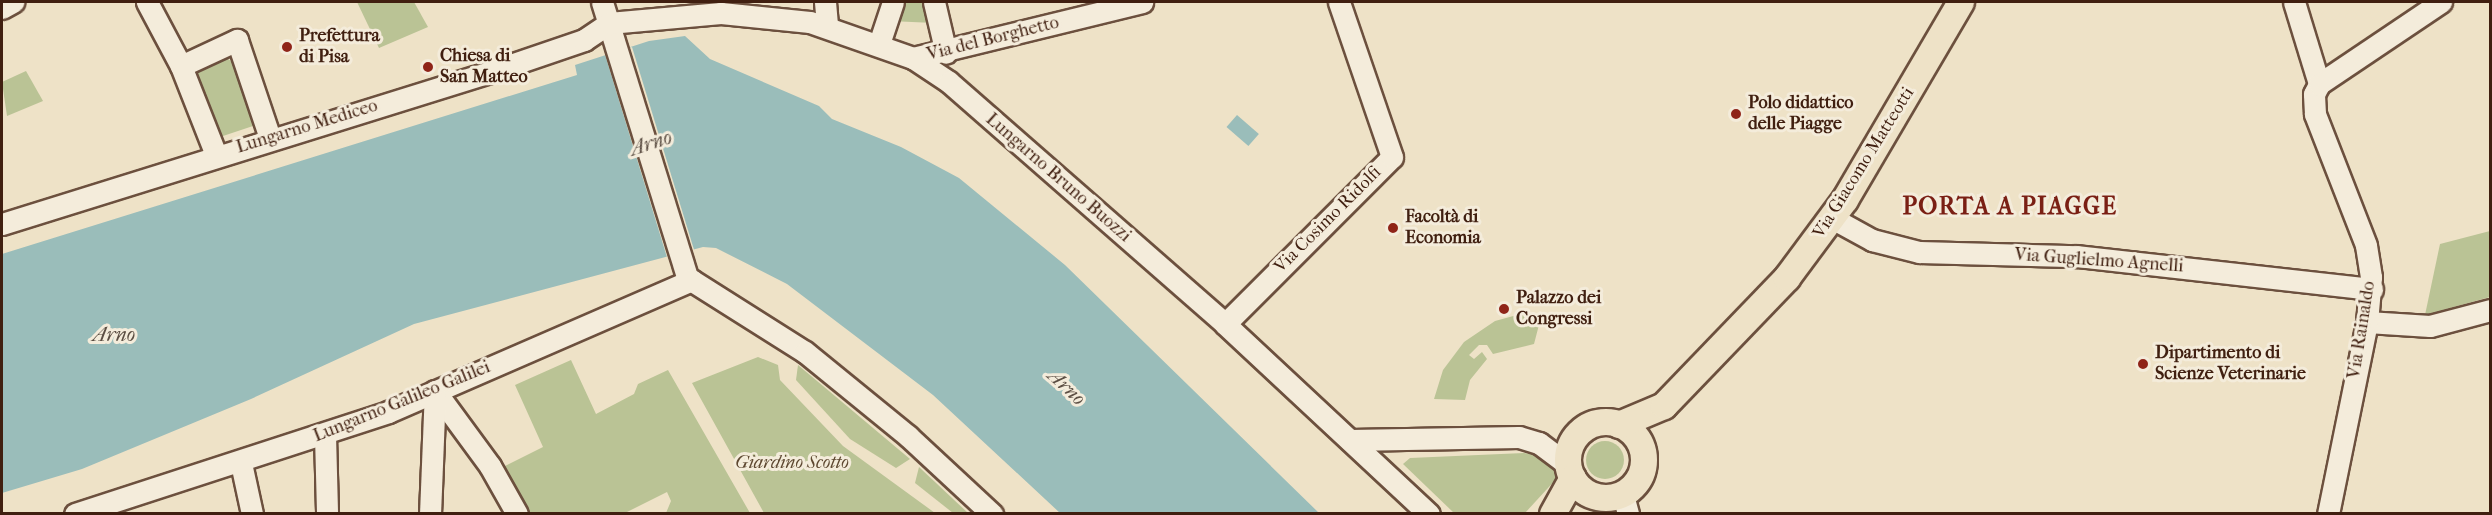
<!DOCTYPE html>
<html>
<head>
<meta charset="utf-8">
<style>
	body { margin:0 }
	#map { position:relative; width:2492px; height:515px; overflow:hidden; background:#eee2c7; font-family:"IM FELL French Canon",serif }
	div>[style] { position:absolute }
	.green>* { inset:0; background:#bac395 }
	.round { border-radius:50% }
	.water>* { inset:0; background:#9abdba; transform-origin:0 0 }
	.pier>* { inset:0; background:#eee2c7; transform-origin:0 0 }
	.roads { filter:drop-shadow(2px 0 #6c503e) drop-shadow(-2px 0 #6c503e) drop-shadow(0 2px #6c503e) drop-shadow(0 -2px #6c503e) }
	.minor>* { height:21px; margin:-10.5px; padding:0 10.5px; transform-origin:10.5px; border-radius:10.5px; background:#f4ecdb }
	.major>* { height:26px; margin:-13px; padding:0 13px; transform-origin:13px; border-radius:13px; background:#eee2c7 }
	.major>.ring { margin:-13px; padding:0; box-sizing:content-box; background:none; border:26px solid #eee2c7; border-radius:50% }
	.dots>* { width:16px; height:16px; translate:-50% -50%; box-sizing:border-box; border:3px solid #f4ecdb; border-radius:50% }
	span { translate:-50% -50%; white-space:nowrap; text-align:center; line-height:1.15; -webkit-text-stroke:6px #f4ecdb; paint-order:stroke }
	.poi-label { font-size:18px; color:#401f10; font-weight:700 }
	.left { translate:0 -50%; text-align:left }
	.street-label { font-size:18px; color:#401f10 }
	.park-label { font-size:18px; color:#5e4831; font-style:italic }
	.water-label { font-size:20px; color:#5b4e43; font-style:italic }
	.district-label { font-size:24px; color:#7a1f14; font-weight:700; letter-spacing:1.5px }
	.frame { position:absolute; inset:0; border:3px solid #401f10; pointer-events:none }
</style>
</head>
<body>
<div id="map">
	<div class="green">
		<i style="clip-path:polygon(357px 2px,414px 2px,428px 27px,379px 48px)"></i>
		<i style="clip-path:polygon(897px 2px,929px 2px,934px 23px,890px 21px)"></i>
		<i style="clip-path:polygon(224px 57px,235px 63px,256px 125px,220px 137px,195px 68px)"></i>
		<i style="clip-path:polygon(26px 71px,43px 101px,7px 116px,2px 82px)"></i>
		<i style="clip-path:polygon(2490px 231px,2490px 297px,2425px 315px,2440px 244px)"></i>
		<i style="clip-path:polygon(1517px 315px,1536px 315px,1540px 321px,1534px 344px,1493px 354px,1487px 345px,1479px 345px,1469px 355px,1474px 359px,1482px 352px,1487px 359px,1470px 380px,1465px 400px,1434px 399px,1443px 370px,1464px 342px,1495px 321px)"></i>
		<i style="clip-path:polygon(758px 357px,778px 365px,780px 380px,843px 446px,935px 513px,764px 513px,692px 383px)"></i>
		<i style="clip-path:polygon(571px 360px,596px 414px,634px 394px,638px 384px,668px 370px,750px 513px,666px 513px,671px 501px,667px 492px,625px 513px,530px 513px,503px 467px,543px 447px,515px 385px)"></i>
		<i style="clip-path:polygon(798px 365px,910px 459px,896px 468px,850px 439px,796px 380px)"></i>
		<i class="round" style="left:1586px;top:441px;width:38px;height:38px"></i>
		<i style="clip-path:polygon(1524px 453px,1543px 456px,1559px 476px,1525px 513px,1454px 513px,1403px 464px,1410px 458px)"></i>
		<i style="clip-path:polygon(919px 467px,968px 513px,953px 513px,915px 483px)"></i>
	</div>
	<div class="water">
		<i style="clip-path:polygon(685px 36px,710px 59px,819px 106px,832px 119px,901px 147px,959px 178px,1065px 265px,1319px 513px,1060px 513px,933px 395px,787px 284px,716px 248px,703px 247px,414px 324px,251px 399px,82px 469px,2px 493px,2px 254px,577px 75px,575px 65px,649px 41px)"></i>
		<i style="left:1237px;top:115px;width:29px;height:16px;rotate:41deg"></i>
	</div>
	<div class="pier">
		<i style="left:632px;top:47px;width:215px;height:28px;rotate:73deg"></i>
	</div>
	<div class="roads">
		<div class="minor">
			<i style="left:147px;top:2px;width:72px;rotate:62deg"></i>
			<i style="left:181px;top:66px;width:96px;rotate:68.5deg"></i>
			<i style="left:602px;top:2px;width:291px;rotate:72.8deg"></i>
			<i style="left:825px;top:2px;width:24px;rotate:85deg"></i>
			<i style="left:934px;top:2px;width:52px;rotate:76.8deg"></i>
			<i style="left:2294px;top:2px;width:86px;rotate:73deg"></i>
			<i style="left:2px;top:8px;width:13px;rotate:-29deg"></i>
			<i style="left:879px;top:44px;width:44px;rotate:-71.6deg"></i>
			<i style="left:913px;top:58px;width:236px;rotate:-13.7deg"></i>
			<i style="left:181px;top:66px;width:62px;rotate:-24.9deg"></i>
			<i style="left:237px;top:40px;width:103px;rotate:71.4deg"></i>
			<i style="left:1832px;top:218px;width:46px;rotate:28.8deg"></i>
			<i style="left:1872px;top:240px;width:49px;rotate:14.3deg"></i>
			<i style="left:1919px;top:252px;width:158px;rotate:1.5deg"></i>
			<i style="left:2077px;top:256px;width:297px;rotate:6.4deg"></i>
			<i style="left:2px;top:224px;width:517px;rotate:-17.31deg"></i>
			<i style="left:496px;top:70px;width:93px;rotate:-18.8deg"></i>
			<i style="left:584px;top:40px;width:30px;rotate:-34deg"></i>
			<i style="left:609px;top:23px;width:112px;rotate:-5.1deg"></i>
			<i style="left:721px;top:13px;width:89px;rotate:5.8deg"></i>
			<i style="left:810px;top:22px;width:109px;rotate:19.3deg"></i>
			<i style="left:913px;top:58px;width:43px;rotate:33.7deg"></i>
			<i style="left:949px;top:82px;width:367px;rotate:41.2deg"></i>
			<i style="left:1225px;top:324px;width:279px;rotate:43deg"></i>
			<i style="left:2367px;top:322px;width:63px;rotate:3.6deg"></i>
			<i style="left:2430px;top:326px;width:62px;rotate:-14.9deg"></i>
			<i style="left:1225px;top:324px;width:236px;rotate:-45deg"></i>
			<i style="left:1392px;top:157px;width:164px;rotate:-108.9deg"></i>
			<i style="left:435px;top:391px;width:93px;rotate:53.7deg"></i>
			<i style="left:490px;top:466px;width:55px;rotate:60.6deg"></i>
			<i style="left:325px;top:435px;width:79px;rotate:88.5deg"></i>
			<i style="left:1350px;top:440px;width:169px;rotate:-1deg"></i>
			<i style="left:1519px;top:437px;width:21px;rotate:17deg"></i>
			<i style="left:1539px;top:443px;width:38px;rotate:37deg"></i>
			<i style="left:241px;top:463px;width:52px;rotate:77.8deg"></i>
			<i style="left:1623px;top:495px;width:20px;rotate:75deg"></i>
			<i style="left:75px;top:514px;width:329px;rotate:-18deg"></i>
			<i style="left:388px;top:412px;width:331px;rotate:-23.5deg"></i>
			<i style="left:691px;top:280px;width:135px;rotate:32.3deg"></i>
			<i style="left:805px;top:352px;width:133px;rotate:39.2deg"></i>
			<i style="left:908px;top:436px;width:115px;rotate:42.9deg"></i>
			<i style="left:430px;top:514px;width:123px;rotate:-87.7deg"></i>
			<i style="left:2328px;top:514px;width:196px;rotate:-78.5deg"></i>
			<i style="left:2367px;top:322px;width:45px;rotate:-84.9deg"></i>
			<i style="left:2371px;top:277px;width:32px;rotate:-99deg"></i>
			<i style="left:2366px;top:245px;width:141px;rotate:-111.3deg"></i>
			<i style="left:2315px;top:114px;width:20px;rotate:-93deg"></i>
			<i style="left:2314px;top:94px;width:11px;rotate:-63deg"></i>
			<i style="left:2319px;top:84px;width:147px;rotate:-33.9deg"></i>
		</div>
		<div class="major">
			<i class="ring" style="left:1568px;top:422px;width:50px;height:50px"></i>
			<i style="left:1619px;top:425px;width:49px;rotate:-22.9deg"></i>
			<i style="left:1664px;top:406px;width:178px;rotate:-46.1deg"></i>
			<i style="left:1787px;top:278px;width:97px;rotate:-53.4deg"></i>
			<i style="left:1845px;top:200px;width:229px;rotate:-59.6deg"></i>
			<i style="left:1553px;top:514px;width:41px;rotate:-60.9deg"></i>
		</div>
	</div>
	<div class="dots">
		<i style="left:287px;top:47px;background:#8f2418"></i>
		<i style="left:428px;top:67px;background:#8f2418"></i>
		<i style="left:1736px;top:114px;background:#8f2418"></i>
		<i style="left:1393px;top:228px;background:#8f2418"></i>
		<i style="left:1504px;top:309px;background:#8f2418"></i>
		<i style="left:2143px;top:364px;background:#8f2418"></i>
	</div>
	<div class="poi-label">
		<span class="left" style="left:299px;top:47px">Prefettura<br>di Pisa</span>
		<span class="left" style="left:440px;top:67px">Chiesa di<br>San Matteo</span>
		<span class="left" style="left:1748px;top:114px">Polo didattico<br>delle Piagge</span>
		<span class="left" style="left:1405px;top:228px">Facoltà di<br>Economia</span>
		<span class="left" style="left:1516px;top:309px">Palazzo dei<br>Congressi</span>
		<span class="left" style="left:2155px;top:364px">Dipartimento di<br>Scienze Veterinarie</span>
	</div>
	<div class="street-label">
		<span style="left:993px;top:39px;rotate:-14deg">Via del Borghetto</span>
		<span style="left:307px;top:127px;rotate:-17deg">Lungarno Mediceo</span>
		<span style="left:1864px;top:163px;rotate:-58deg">Via Giacomo Matteotti</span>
		<span style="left:1058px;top:178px;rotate:41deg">Lungarno Bruno Buozzi</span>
		<span style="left:1328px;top:220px;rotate:-45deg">Via Cosimo Ridolfi</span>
		<span style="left:2099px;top:261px;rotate:4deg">Via Guglielmo Agnelli</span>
		<span style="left:2362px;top:330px;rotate:-81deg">Via Rainaldo</span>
		<span style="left:402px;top:402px;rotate:-22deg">Lungarno Galileo Galilei</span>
	</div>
	<div class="park-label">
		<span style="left:792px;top:463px">Giardino Scotto</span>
	</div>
	<div class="water-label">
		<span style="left:651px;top:143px;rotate:-18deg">Arno</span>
		<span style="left:114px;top:334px">Arno</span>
		<span style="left:1067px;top:387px;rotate:43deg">Arno</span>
	</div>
	<div class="district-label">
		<span style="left:2010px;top:207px">PORTA A PIAGGE</span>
	</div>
	<div class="frame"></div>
</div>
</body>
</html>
